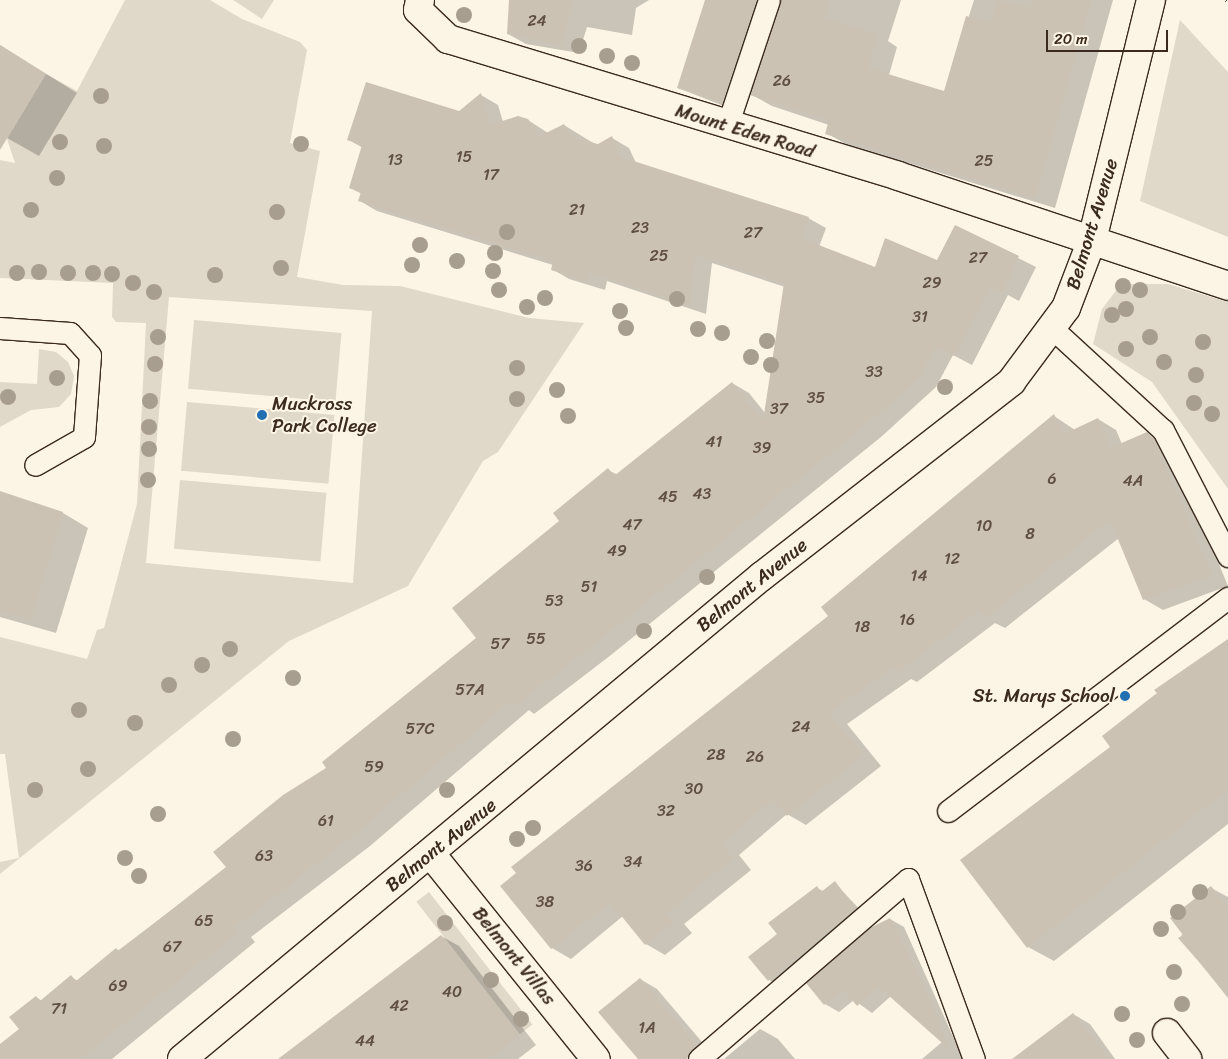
<!DOCTYPE html>
<html>
<head>
<meta charset="utf-8">
<style>
	body { margin:0 }
	#map { position:relative; width:1228px; height:1059px; overflow:hidden; background:#fcf5e5; font-family:Sriracha,sans-serif }
	div>[style] { position:absolute }
	.green>* { inset:0; background:#e0d8c8; transform-origin:0 0 }
	.shadow>* { inset:0; background:#0003 }
	.building>* { inset:0; background:#ccc2b3 }
	.path>* { height:3px; margin-top:-1.5px; transform-origin:0; background:repeating-linear-gradient(90deg,#3b2a1e 0 1px,transparent 0 5px) }
	.roads { filter:drop-shadow(1px 0 #3b2a1e) drop-shadow(-1px 0 #3b2a1e) drop-shadow(0 1px #3b2a1e) drop-shadow(0 -1px #3b2a1e) }
	.service>* { height:21px; margin:-10.5px; padding:0 10.5px; transform-origin:10.5px; border-radius:10.5px; background:#fcf5e5 }
	.minor>* { height:28px; margin:-14px; padding:0 14px; transform-origin:14px; border-radius:14px; background:#fcf5e5 }
	.tertiary>* { height:28px; margin:-14px; padding:0 14px; transform-origin:14px; border-radius:14px; background:#fcf5e5 }
	.trees>* { width:16px; height:16px; margin:-8px; border-radius:50%; background:#a89e8f }
	.dots>* { width:14px; height:14px; translate:-50% -50%; box-sizing:border-box; border:2px solid #fcf5e5; border-radius:50% }
	span { translate:-50% -50%; white-space:nowrap; text-align:center; line-height:1.15; -webkit-text-stroke:4px #fcf5e5; paint-order:stroke }
	.number-label { font-size:16px; color:#5f5043 }
	.number-label span { -webkit-text-stroke-width:0 }
	.street-label { font-size:19px; color:#3b2a1e }
	.poi-label { font-size:19px; color:#3b2a1e }
	.left { translate:0 -50%; text-align:left }
	.right { translate:-100% -50%; text-align:right }
	.scale { position:absolute; left:1046px; top:30px; width:122px; height:22px; box-sizing:border-box; border:2px solid #3b2a1e; border-top:0; padding-left:6px; font-size:15px; line-height:18px; white-space:nowrap; color:#3b2a1e; -webkit-text-stroke:4px #fcf5e5; paint-order:stroke }
</style>
</head>
<body>
<div id="map">
	<div class="green">
		<i style="clip-path:polygon(evenodd,125px 0,210px 0,242px 19px,300px 42px,307px 50px,290px 143px,320px 151px,297px 277px,343px 285px,400px 286px,529px 318px,584px 323px,498px 452px,483px 461px,408px 586px,289px 641px,0 874px,0 862px,19px 858px,5px 754px,0 754px,0 637px,87px 659px,97px 630px,104px 628px,137px 504px,146px 323px,116px 322px,112px 317px,113px 283px,0 278px,0 160px,15px 163px,7px 139px,46px 74px,77px 91px,125px 0,169px 297px,372px 311px,353px 583px,146px 563px,169px 297px)"></i>
		<i style="clip-path:polygon(233px 0,274px 0,262px 19px)"></i>
		<i style="clip-path:polygon(1180px 20px,1228px 72px,1228px 237px,1140px 201px)"></i>
		<i style="clip-path:polygon(1121px 284px,1168px 284px,1228px 302px,1228px 489px,1152px 382px,1093px 344px,1102px 309px)"></i>
		<i style="left:194px;top:320px;width:148px;height:69px;rotate:5deg"></i>
		<i style="clip-path:polygon(39px 349px,56px 352px,68px 362px,74px 376px,71px 394px,59px 407px,31px 410px,0 427px,0 382px,37px 384px)"></i>
		<i style="left:187px;top:402px;width:148px;height:69px;rotate:5deg"></i>
		<i style="left:180px;top:480px;width:147px;height:69px;rotate:5deg"></i>
		<i style="left:429px;top:892px;width:168px;height:16px;rotate:52deg"></i>
	</div>
	<div class="shadow">
		<i style="clip-path:polygon(510px 0,649px 0,636px 8px,632px 35px,587px 27px,579px 53px,526px 44px,508px 34px)"></i>
		<i style="clip-path:polygon(707px 0,901px 0,888px 41px,897px 47px,889px 75px,945px 92px,974px 0,1113px 0,1055px 208px,846px 144px,826px 133px,829px 125px,772px 106px,752px 95px,782px 5px,777px 7px,742px 113px,678px 88px)"></i>
		<i style="clip-path:polygon(0 45px,77px 93px,39px 156px,0 134px)"></i>
		<i style="clip-path:polygon(481px 95px,498px 105px,503px 122px,528px 120px,548px 133px,564px 125px,598px 146px,612px 138px,629px 148px,636px 163px,808px 218px,826px 228px,819px 247px,876px 269px,938px 261px,955px 226px,1036px 267px,1019px 301px,1008px 295px,972px 365px,953px 355px,936px 387px,881px 437px,611px 655px,534px 714px,529px 710px,370px 846px,251px 937px,255px 942px,112px 1059px,0 1059px,0 1046px,20px 1029px,36px 997px,42px 1001px,71px 977px,78px 981px,228px 867px,328px 768px,478px 638px,561px 522px,608px 470px,618px 475px,732px 383px,749px 393px,765px 413px,785px 287px,712px 263px,706px 314px,607px 281px,605px 290px,569px 279px,552px 269px,553px 265px,377px 211px,360px 201px,362px 194px,350px 188px,363px 148px,349px 140px,459px 113px)"></i>
		<i style="clip-path:polygon(1054px 416px,1075px 430px,1098px 419px,1116px 430px,1122px 444px,1147px 434px,1172px 450px,1228px 586px,1163px 610px,1144px 599px,1119px 538px,1005px 628px,995px 623px,917px 682px,911px 679px,847px 724px,881px 766px,806px 825px,787px 814px,739px 855px,751px 870px,684px 924px,692px 933px,665px 955px,646px 944px,623px 916px,571px 959px,552px 948px,502px 887px,830px 617px)"></i>
		<i style="clip-path:polygon(0 493px,63px 513px,88px 528px,56px 633px,0 617px)"></i>
		<i style="clip-path:polygon(1228px 640px,1228px 824px,1054px 961px,1028px 947px,1111px 748px)"></i>
		<i style="clip-path:polygon(835px 883px,863px 913px,778px 985px,769px 980px,779px 934px,817px 888px,823px 891px)"></i>
		<i style="clip-path:polygon(1211px 888px,1228px 897px,1228px 998px,1180px 938px)"></i>
		<i style="clip-path:polygon(890px 919px,904px 927px,963px 1059px,922px 1059px,942px 1042px,891px 996px,872px 1013px,854px 1000px,839px 1012px,825px 1004px)"></i>
		<i style="clip-path:polygon(441px 936px,459px 946px,536px 1045px,518px 1059px,290px 1059px)"></i>
		<i style="clip-path:polygon(640px 979px,657px 989px,713px 1055px,639px 1059px)"></i>
		<i style="clip-path:polygon(1073px 1014px,1090px 1024px,1115px 1059px,1035px 1059px)"></i>
		<i style="clip-path:polygon(760px 1029px,778px 1039px,795px 1059px,724px 1059px)"></i>
	</div>
	<div class="building">
		<i style="clip-path:polygon(509px 0,572px 0,562px 44px,507px 34px)"></i>
		<i style="clip-path:polygon(705px 0,756px 0,722px 102px,677px 88px)"></i>
		<i style="clip-path:polygon(781px 0,830px 0,824px 19px,878px 34px,868px 68px,944px 91px,966px 16px,991px 23px,997px 0,1030px 8px,1032px 0,1091px 0,1035px 198px,825px 134px,829px 120px,750px 95px)"></i>
		<i style="clip-path:polygon(0 45px,46px 74px,0 150px)"></i>
		<i style="clip-path:polygon(366px 82px,459px 111px,481px 93px,490px 125px,518px 116px,528px 119px,540px 136px,564px 124px,572px 137px,598px 144px,612px 136px,621px 157px,809px 217px,801px 238px,875px 267px,885px 238px,937px 260px,955px 225px,1019px 256px,1002px 293px,990px 286px,954px 356px,935px 347px,919px 378px,863px 427px,593px 645px,516px 705px,512px 700px,352px 836px,235px 927px,239px 932px,79px 1059px,0 1059px,0 1044px,19px 1029px,9px 1017px,36px 996px,40px 1001px,71px 975px,76px 981px,116px 948px,119px 951px,226px 867px,213px 852px,283px 795px,326px 768px,322px 762px,476px 638px,452px 608px,559px 521px,553px 513px,608px 468px,614px 476px,732px 382px,763px 421px,784px 283px,695px 254px,689px 305px,590px 272px,587px 281px,551px 270px,553px 261px,358px 201px,361px 192px,349px 188px,362px 145px,347px 140px)"></i>
		<i style="clip-path:polygon(1054px 414px,1064px 434px,1098px 418px,1110px 448px,1147px 432px,1153px 438px,1212px 575px,1143px 600px,1110px 520px,985px 618px,979px 610px,898px 672px,893px 667px,829px 713px,863px 755px,787px 816px,773px 799px,721px 844px,733px 858px,666px 913px,674px 922px,645px 945px,610px 902px,551px 949px,500px 886px,516px 873px,511px 867px,828px 616px,821px 607px)"></i>
		<i style="clip-path:polygon(0 491px,63px 512px,31px 619px,0 611px)"></i>
		<i style="clip-path:polygon(1228px 639px,1228px 789px,1027px 948px,960px 860px,1110px 747px,1102px 736px,1157px 693px,1154px 690px)"></i>
		<i style="clip-path:polygon(835px 881px,855px 908px,768px 981px,748px 957px,777px 934px,768px 923px,817px 886px,821px 892px)"></i>
		<i style="clip-path:polygon(1211px 886px,1228px 908px,1228px 995px,1178px 938px,1183px 935px,1170px 918px)"></i>
		<i style="clip-path:polygon(890px 918px,925px 988px,949px 1049px,879px 987px,857px 1006px,843px 989px,824px 1005px,806px 983px,870px 928px)"></i>
		<i style="clip-path:polygon(441px 935px,519px 1035px,488px 1059px,278px 1059px)"></i>
		<i style="clip-path:polygon(640px 978px,696px 1045px,687px 1059px,638px 1059px,598px 1012px)"></i>
		<i style="clip-path:polygon(1073px 1013px,1109px 1059px,1012px 1059px)"></i>
	</div>
	<div class="path">
		<i style="left:1226px;top:0;width:3px;rotate:45deg"></i>
	</div>
	<div class="roads">
		<div class="service">
			<i style="left:727px;top:126px;width:133px;rotate:-71.6deg"></i>
			<i style="left:0;top:328px;width:70px;rotate:4.1deg"></i>
			<i style="left:70px;top:333px;width:30px;rotate:48deg"></i>
			<i style="left:90px;top:355px;width:82px;rotate:94.2deg"></i>
			<i style="left:84px;top:437px;width:56px;rotate:150.3deg"></i>
			<i style="left:1053px;top:329px;width:149px;rotate:42.6deg"></i>
			<i style="left:1163px;top:430px;width:142px;rotate:62.7deg"></i>
			<i style="left:948px;top:811px;width:352px;rotate:-37.3deg"></i>
			<i style="left:699px;top:1059px;width:276px;rotate:-40.7deg"></i>
			<i style="left:908px;top:879px;width:192px;rotate:69.9deg"></i>
		</div>
		<div class="minor">
			<i style="left:420px;top:0;width:10px;rotate:101deg"></i>
			<i style="left:418px;top:10px;width:42px;rotate:44deg"></i>
			<i style="left:448px;top:39px;width:470px;rotate:16.9deg"></i>
			<i style="left:898px;top:176px;width:348px;rotate:18.4deg"></i>
			<i style="left:431px;top:854px;width:263px;rotate:51.2deg"></i>
			<i style="left:1167px;top:1033px;width:33px;rotate:52deg"></i>
		</div>
		<div class="tertiary">
			<i style="left:182px;top:1059px;width:755px;rotate:-39.79deg"></i>
			<i style="left:762px;top:576px;width:316px;rotate:-37.9deg"></i>
			<i style="left:1011px;top:382px;width:92px;rotate:-53.4deg"></i>
			<i style="left:1066px;top:308px;width:73px;rotate:-69.1deg"></i>
			<i style="left:1092px;top:240px;width:247px;rotate:-76.2deg"></i>
		</div>
	</div>
	<div class="trees">
		<i style="left:464px;top:15px"></i>
		<i style="left:579px;top:46px"></i>
		<i style="left:607px;top:56px"></i>
		<i style="left:632px;top:63px"></i>
		<i style="left:101px;top:96px"></i>
		<i style="left:60px;top:142px"></i>
		<i style="left:301px;top:144px"></i>
		<i style="left:104px;top:146px"></i>
		<i style="left:57px;top:178px"></i>
		<i style="left:31px;top:210px"></i>
		<i style="left:277px;top:212px"></i>
		<i style="left:507px;top:232px"></i>
		<i style="left:420px;top:245px"></i>
		<i style="left:495px;top:253px"></i>
		<i style="left:457px;top:261px"></i>
		<i style="left:412px;top:265px"></i>
		<i style="left:281px;top:268px"></i>
		<i style="left:493px;top:271px"></i>
		<i style="left:39px;top:272px"></i>
		<i style="left:17px;top:273px"></i>
		<i style="left:68px;top:273px"></i>
		<i style="left:93px;top:273px"></i>
		<i style="left:112px;top:274px"></i>
		<i style="left:215px;top:275px"></i>
		<i style="left:133px;top:283px"></i>
		<i style="left:1123px;top:286px"></i>
		<i style="left:499px;top:290px"></i>
		<i style="left:1140px;top:290px"></i>
		<i style="left:154px;top:292px"></i>
		<i style="left:545px;top:298px"></i>
		<i style="left:677px;top:299px"></i>
		<i style="left:527px;top:307px"></i>
		<i style="left:1126px;top:309px"></i>
		<i style="left:620px;top:311px"></i>
		<i style="left:1112px;top:315px"></i>
		<i style="left:626px;top:328px"></i>
		<i style="left:698px;top:329px"></i>
		<i style="left:722px;top:333px"></i>
		<i style="left:158px;top:337px"></i>
		<i style="left:1150px;top:337px"></i>
		<i style="left:767px;top:341px"></i>
		<i style="left:1203px;top:342px"></i>
		<i style="left:1126px;top:349px"></i>
		<i style="left:751px;top:357px"></i>
		<i style="left:1164px;top:362px"></i>
		<i style="left:155px;top:364px"></i>
		<i style="left:771px;top:365px"></i>
		<i style="left:517px;top:368px"></i>
		<i style="left:1196px;top:375px"></i>
		<i style="left:57px;top:378px"></i>
		<i style="left:945px;top:387px"></i>
		<i style="left:557px;top:390px"></i>
		<i style="left:8px;top:397px"></i>
		<i style="left:517px;top:399px"></i>
		<i style="left:150px;top:401px"></i>
		<i style="left:1194px;top:403px"></i>
		<i style="left:1212px;top:414px"></i>
		<i style="left:568px;top:416px"></i>
		<i style="left:149px;top:427px"></i>
		<i style="left:149px;top:449px"></i>
		<i style="left:148px;top:480px"></i>
		<i style="left:707px;top:577px"></i>
		<i style="left:644px;top:631px"></i>
		<i style="left:230px;top:649px"></i>
		<i style="left:202px;top:665px"></i>
		<i style="left:293px;top:678px"></i>
		<i style="left:169px;top:685px"></i>
		<i style="left:79px;top:710px"></i>
		<i style="left:135px;top:723px"></i>
		<i style="left:233px;top:739px"></i>
		<i style="left:88px;top:769px"></i>
		<i style="left:35px;top:790px"></i>
		<i style="left:447px;top:790px"></i>
		<i style="left:158px;top:814px"></i>
		<i style="left:533px;top:828px"></i>
		<i style="left:517px;top:839px"></i>
		<i style="left:125px;top:858px"></i>
		<i style="left:139px;top:876px"></i>
		<i style="left:1200px;top:892px"></i>
		<i style="left:1178px;top:912px"></i>
		<i style="left:445px;top:923px"></i>
		<i style="left:1161px;top:929px"></i>
		<i style="left:1174px;top:972px"></i>
		<i style="left:491px;top:980px"></i>
		<i style="left:1182px;top:1004px"></i>
		<i style="left:1122px;top:1014px"></i>
		<i style="left:521px;top:1019px"></i>
		<i style="left:1137px;top:1040px"></i>
	</div>
	<div class="dots">
		<i style="left:262px;top:415px;background:#1f6fb2"></i>
		<i style="left:1125px;top:696px;background:#1f6fb2"></i>
	</div>
	<div class="number-label">
		<span style="left:537px;top:21px">24</span>
		<span style="left:782px;top:81px">26</span>
		<span style="left:464px;top:157px">15</span>
		<span style="left:395px;top:160px">13</span>
		<span style="left:984px;top:161px">25</span>
		<span style="left:491px;top:175px">17</span>
		<span style="left:577px;top:210px">21</span>
		<span style="left:640px;top:228px">23</span>
		<span style="left:753px;top:233px">27</span>
		<span style="left:659px;top:256px">25</span>
		<span style="left:978px;top:258px">27</span>
		<span style="left:932px;top:283px">29</span>
		<span style="left:920px;top:317px">31</span>
		<span style="left:874px;top:372px">33</span>
		<span style="left:816px;top:398px">35</span>
		<span style="left:779px;top:409px">37</span>
		<span style="left:714px;top:442px">41</span>
		<span style="left:762px;top:448px">39</span>
		<span style="left:1052px;top:479px">6</span>
		<span style="left:1133px;top:481px">4A</span>
		<span style="left:702px;top:494px">43</span>
		<span style="left:668px;top:497px">45</span>
		<span style="left:632px;top:525px">47</span>
		<span style="left:984px;top:526px">10</span>
		<span style="left:1030px;top:534px">8</span>
		<span style="left:617px;top:551px">49</span>
		<span style="left:952px;top:559px">12</span>
		<span style="left:919px;top:576px">14</span>
		<span style="left:589px;top:587px">51</span>
		<span style="left:554px;top:601px">53</span>
		<span style="left:907px;top:620px">16</span>
		<span style="left:862px;top:627px">18</span>
		<span style="left:536px;top:639px">55</span>
		<span style="left:500px;top:644px">57</span>
		<span style="left:470px;top:690px">57A</span>
		<span style="left:801px;top:727px">24</span>
		<span style="left:420px;top:729px">57C</span>
		<span style="left:716px;top:755px">28</span>
		<span style="left:755px;top:757px">26</span>
		<span style="left:374px;top:767px">59</span>
		<span style="left:694px;top:789px">30</span>
		<span style="left:666px;top:811px">32</span>
		<span style="left:326px;top:821px">61</span>
		<span style="left:264px;top:856px">63</span>
		<span style="left:633px;top:862px">34</span>
		<span style="left:584px;top:866px">36</span>
		<span style="left:545px;top:902px">38</span>
		<span style="left:204px;top:921px">65</span>
		<span style="left:172px;top:947px">67</span>
		<span style="left:118px;top:986px">69</span>
		<span style="left:452px;top:992px">40</span>
		<span style="left:399px;top:1006px">42</span>
		<span style="left:59px;top:1009px">71</span>
		<span style="left:647px;top:1028px">1A</span>
		<span style="left:365px;top:1041px">44</span>
	</div>
	<div class="street-label">
		<span style="left:745px;top:131px;rotate:17deg">Mount Eden Road</span>
		<span style="left:1092px;top:224px;rotate:-73deg">Belmont Avenue</span>
		<span style="left:752px;top:585px;rotate:-39deg">Belmont Avenue</span>
		<span style="left:441px;top:845px;rotate:-39deg">Belmont Avenue</span>
		<span style="left:514px;top:956px;rotate:51deg">Belmont Villas</span>
	</div>
	<div class="poi-label">
		<span class="left" style="left:272px;top:415px">Muckross<br>Park College</span>
		<span class="right" style="left:1115px;top:696px">St. Marys School</span>
	</div>
	<div class="scale">20 m</div>
</div>
</body>
</html>
